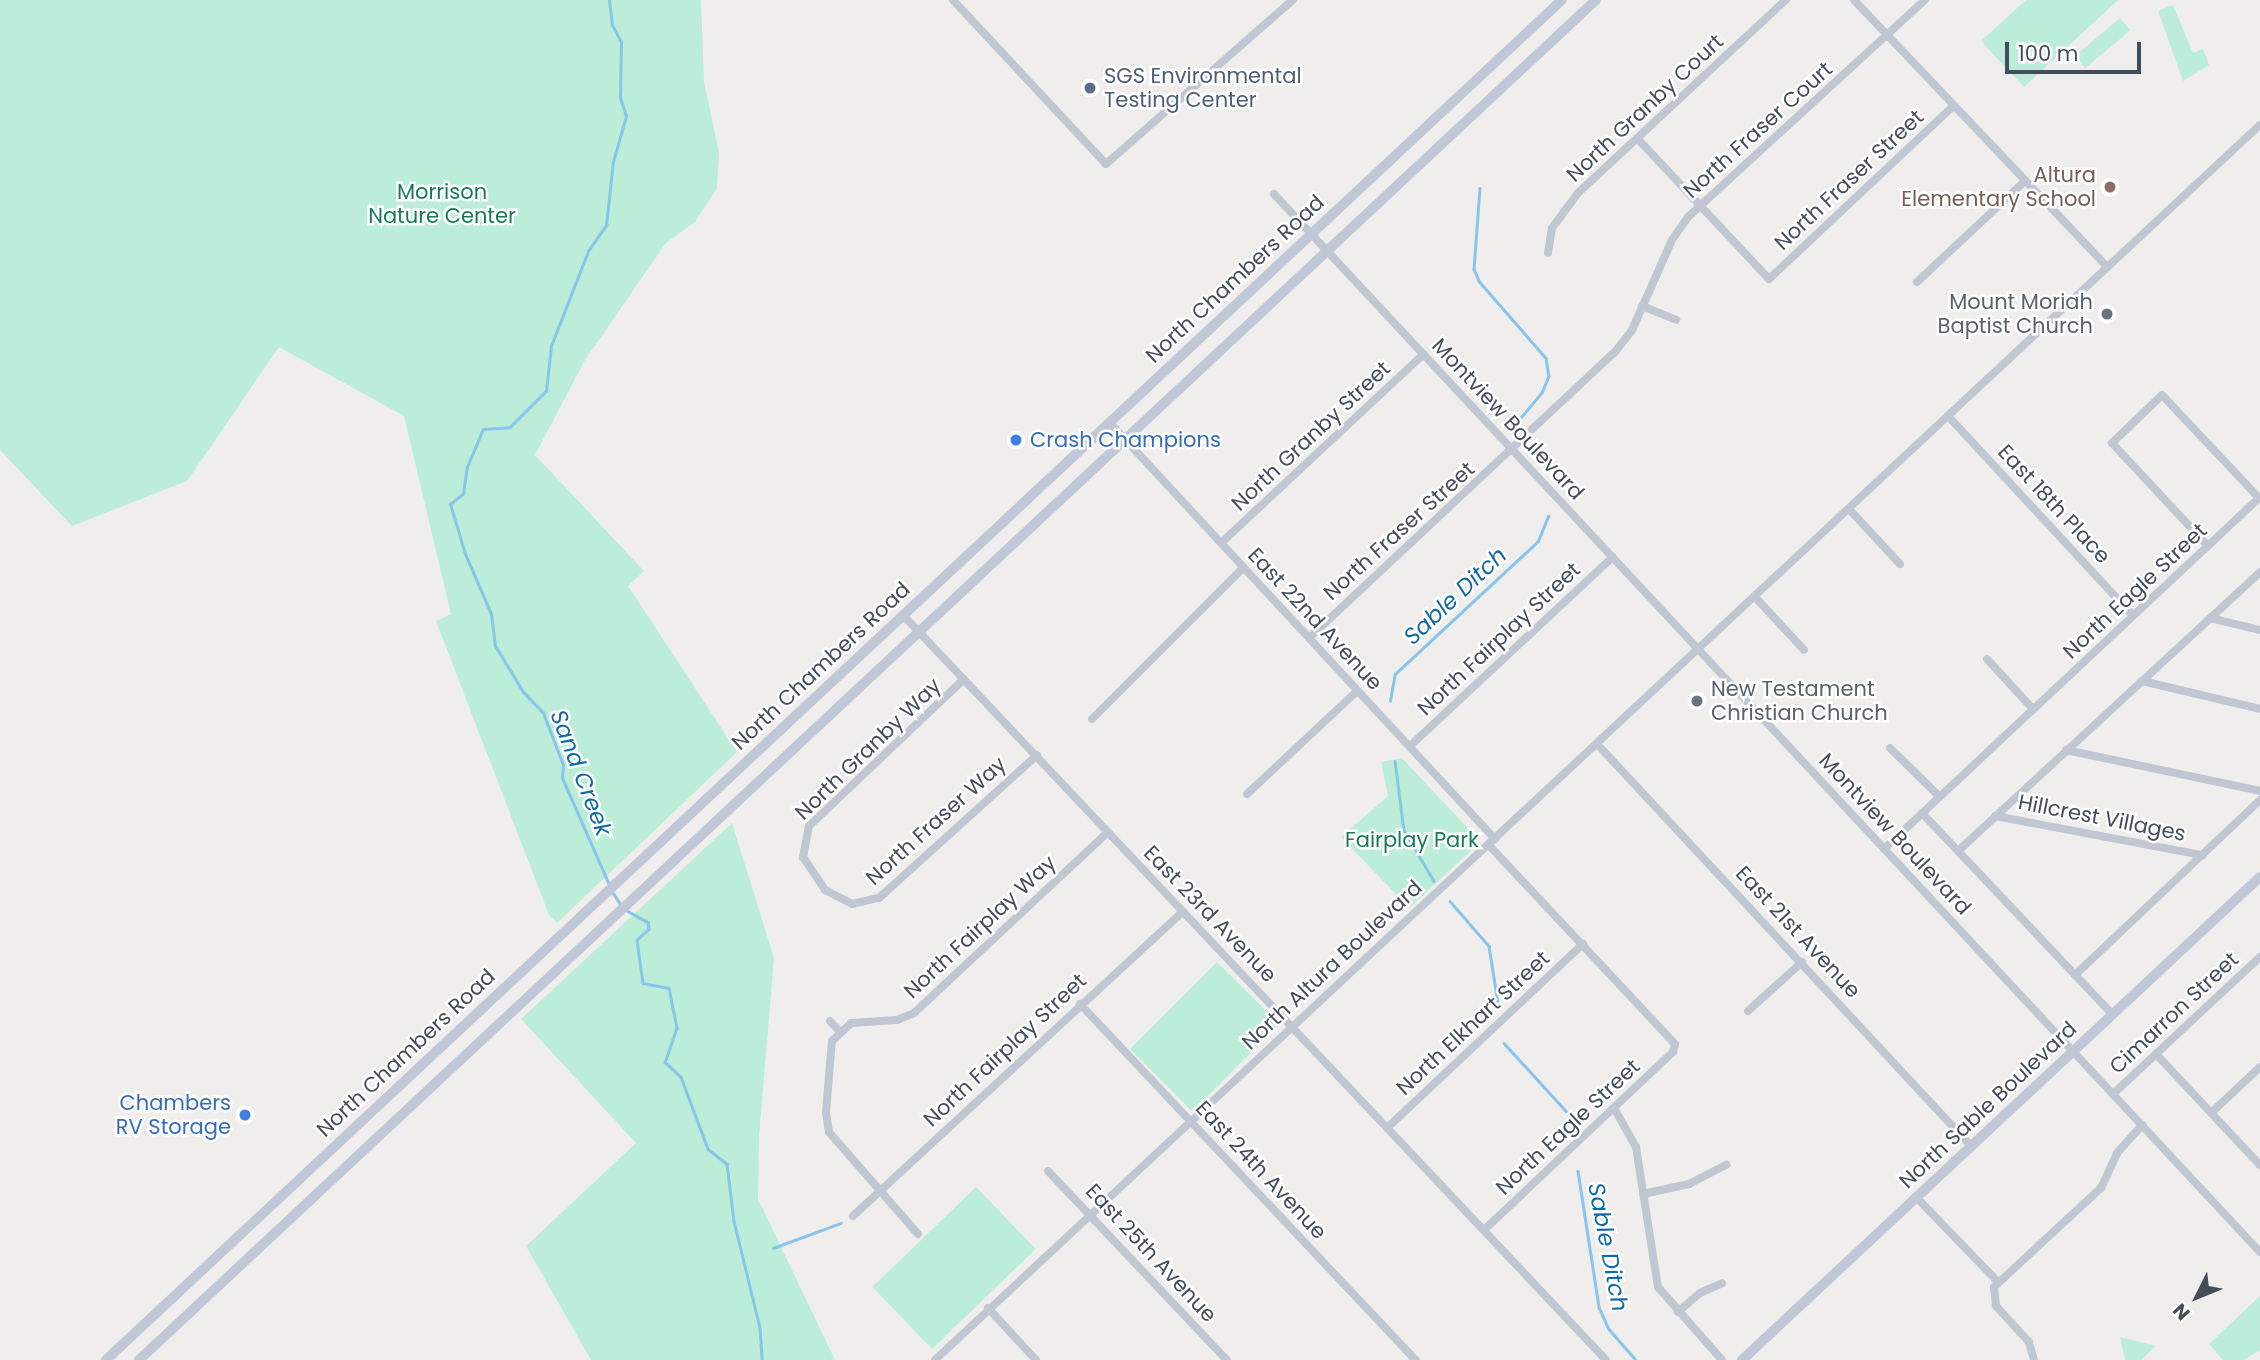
<!DOCTYPE html>
<html>
<head>
<meta charset="utf-8">
<style>
	body { margin:0 }
	#map { position:relative; width:2260px; height:1360px; overflow:hidden; background:#f0eeed; font-family:Poppins,sans-serif }
	div>[style] { position:absolute }
	.green>* { inset:0; background:#bcedd8; transform-origin:0 0 }
	.stream>* { height:2.5px; margin:-1.25px; padding:0 1.25px; transform-origin:1.25px; border-radius:1.25px; background:#89c4ea }
	.street>* { height:8px; margin:-4px; padding:0 4px; transform-origin:4px; border-radius:4px; background:#c1c7d2 }
	.secondary>* { height:10px; margin:-5px; padding:0 5px; transform-origin:5px; border-radius:5px; background:#c0c7d6 }
	.dots>* { width:19px; height:19px; translate:-50% -50%; box-sizing:border-box; border:4px solid #fff; border-radius:50% }
	span { translate:-50% -50%; white-space:nowrap; text-align:center; line-height:1.15; -webkit-text-stroke:5px #fff; paint-order:stroke }
	.service-label { font-size:21px; color:#4e5e75 }
	.left { translate:0 -50%; text-align:left }
	.street-label { font-size:21px; color:#464d5a }
	.education-label { font-size:21px; color:#785e54 }
	.right { translate:-100% -50%; text-align:right }
	.park-label { font-size:21px; color:#187a5b }
	.worship-label { font-size:21px; color:#5b616d }
	.shop-label { font-size:21px; color:#366cbe }
	.water-label { font-size:23px; color:#0f6aa4; font-style:italic }
	.north { position:absolute; left:2162px; top:1262px; width:70px; height:70px; -webkit-text-stroke:5px #fff; paint-order:stroke; rotate:227deg; font-size:19px; font-weight:700; line-height:28px; text-align:center; color:#464d5a }
	.north::after { content:''; display:block; margin:auto; width:24px; height:32px; background:#464d5a; clip-path:polygon(50% 0,100% 100%,50% 72%,0 100%) }
	.scale { position:absolute; left:2005px; top:42px; width:136px; height:32px; box-sizing:border-box; border:4px solid #464d5a; border-top:0; padding-left:9px; font-size:21px; line-height:24px; white-space:nowrap; color:#464d5a; -webkit-text-stroke:5px #fff; paint-order:stroke }
</style>
</head>
<body>
<div id="map">
	<div class="green">
		<i style="clip-path:polygon(0 0,701px 0,704px 81px,719px 153px,717px 188px,695px 222px,666px 243px,585px 360px,535px 455px,644px 571px,628px 586px,737px 752px,557px 923px,549px 915px,436px 621px,451px 614px,404px 416px,279px 347px,187px 481px,72px 526px,0 450px)"></i>
		<i style="clip-path:polygon(2026px 0,2118px 0,2024px 87px,1981px 41px)"></i>
		<i style="clip-path:polygon(2173px 5px,2193px 53px,2203px 49px,2209px 65px,2183px 81px,2158px 11px)"></i>
		<i style="left:2120px;top:18px;width:16px;height:59px;rotate:50deg"></i>
		<i style="clip-path:polygon(1402px 758px,1477px 838px,1477px 845px,1409px 908px,1341px 837px,1388px 796px,1381px 762px)"></i>
		<i style="clip-path:polygon(732px 823px,774px 958px,759px 1136px,758px 1199px,835px 1360px,591px 1360px,526px 1246px,636px 1143px,521px 1019px)"></i>
		<i style="left:1217px;top:962px;width:88px;height:123px;rotate:45deg"></i>
		<i style="left:976px;top:1187px;width:86px;height:144px;rotate:46deg"></i>
		<i style="clip-path:polygon(2260px 1296px,2260px 1350px,2243px 1360px,2223px 1360px,2209px 1344px)"></i>
		<i style="clip-path:polygon(2120px 1337px,2156px 1346px,2141px 1360px,2125px 1360px)"></i>
	</div>
	<div class="stream">
		<i style="left:1480px;top:188px;width:81px;rotate:94.2deg"></i>
		<i style="left:1474px;top:269px;width:13px;rotate:67deg"></i>
		<i style="left:1479px;top:281px;width:102px;rotate:49deg"></i>
		<i style="left:1546px;top:358px;width:18px;rotate:81deg"></i>
		<i style="left:1549px;top:376px;width:18px;rotate:112deg"></i>
		<i style="left:1542px;top:393px;width:42px;rotate:130.2deg"></i>
		<i style="left:1390px;top:701px;width:27px;rotate:-80deg"></i>
		<i style="left:1395px;top:674px;width:195px;rotate:-42.9deg"></i>
		<i style="left:1538px;top:541px;width:27px;rotate:-68deg"></i>
		<i style="left:1395px;top:761px;width:70px;rotate:82.6deg"></i>
		<i style="left:1404px;top:830px;width:59px;rotate:59.5deg"></i>
		<i style="left:609px;top:885px;width:117px;rotate:-113.7deg"></i>
		<i style="left:562px;top:778px;width:13px;rotate:-86deg"></i>
		<i style="left:563px;top:765px;width:56px;rotate:-111deg"></i>
		<i style="left:543px;top:713px;width:29px;rotate:-134deg"></i>
		<i style="left:523px;top:692px;width:54px;rotate:-121.3deg"></i>
		<i style="left:495px;top:646px;width:32px;rotate:-97deg"></i>
		<i style="left:491px;top:614px;width:65px;rotate:-113.4deg"></i>
		<i style="left:465px;top:554px;width:52px;rotate:-106.7deg"></i>
		<i style="left:450px;top:504px;width:16px;rotate:-38deg"></i>
		<i style="left:463px;top:494px;width:27px;rotate:-82deg"></i>
		<i style="left:467px;top:467px;width:41px;rotate:-67.2deg"></i>
		<i style="left:483px;top:429px;width:27px;rotate:-4deg"></i>
		<i style="left:510px;top:427px;width:51px;rotate:-45deg"></i>
		<i style="left:546px;top:391px;width:45px;rotate:-83.7deg"></i>
		<i style="left:551px;top:346px;width:102px;rotate:-68.7deg"></i>
		<i style="left:588px;top:251px;width:32px;rotate:-55deg"></i>
		<i style="left:606px;top:225px;width:63px;rotate:-83.7deg"></i>
		<i style="left:613px;top:162px;width:48px;rotate:-74.2deg"></i>
		<i style="left:626px;top:116px;width:20px;rotate:-108deg"></i>
		<i style="left:620px;top:97px;width:55px;rotate:-89deg"></i>
		<i style="left:621px;top:42px;width:19px;rotate:-118deg"></i>
		<i style="left:612px;top:25px;width:25px;rotate:-97deg"></i>
		<i style="left:612px;top:891px;width:17px;rotate:57deg"></i>
		<i style="left:1450px;top:901px;width:60px;rotate:49.1deg"></i>
		<i style="left:1489px;top:946px;width:58px;rotate:81deg"></i>
		<i style="left:626px;top:910px;width:25px;rotate:29deg"></i>
		<i style="left:648px;top:922px;width:7px;rotate:82deg"></i>
		<i style="left:649px;top:929px;width:16px;rotate:137deg"></i>
		<i style="left:637px;top:940px;width:43px;rotate:82.1deg"></i>
		<i style="left:643px;top:983px;width:26px;rotate:11deg"></i>
		<i style="left:669px;top:988px;width:41px;rotate:78.7deg"></i>
		<i style="left:677px;top:1028px;width:36px;rotate:109deg"></i>
		<i style="left:665px;top:1062px;width:22px;rotate:43deg"></i>
		<i style="left:681px;top:1077px;width:77px;rotate:69.4deg"></i>
		<i style="left:708px;top:1149px;width:24px;rotate:38deg"></i>
		<i style="left:727px;top:1164px;width:57px;rotate:83deg"></i>
		<i style="left:734px;top:1221px;width:110px;rotate:76.3deg"></i>
		<i style="left:760px;top:1328px;width:32px;rotate:86deg"></i>
		<i style="left:1504px;top:1043px;width:95px;rotate:47.6deg"></i>
		<i style="left:1568px;top:1113px;width:14px;rotate:65deg"></i>
		<i style="left:1578px;top:1171px;width:138px;rotate:81.2deg"></i>
		<i style="left:1599px;top:1307px;width:24px;rotate:66deg"></i>
		<i style="left:1609px;top:1329px;width:41px;rotate:48.9deg"></i>
		<i style="left:773px;top:1248px;width:72px;rotate:-20.2deg"></i>
	</div>
	<div class="street">
		<i style="left:953px;top:0;width:224px;rotate:47deg"></i>
		<i style="left:1106px;top:164px;width:249px;rotate:-41.3deg"></i>
		<i style="left:1854px;top:0;width:368px;rotate:46.5deg"></i>
		<i style="left:1637px;top:138px;width:193px;rotate:46.9deg"></i>
		<i style="left:1769px;top:279px;width:253px;rotate:-43.2deg"></i>
		<i style="left:1274px;top:194px;width:1446px;rotate:47.02deg"></i>
		<i style="left:1548px;top:253px;width:25px;rotate:-81deg"></i>
		<i style="left:1552px;top:228px;width:44px;rotate:-53.4deg"></i>
		<i style="left:1578px;top:193px;width:284px;rotate:-42.9deg"></i>
		<i style="left:1917px;top:282px;width:146px;rotate:-43.1deg"></i>
		<i style="left:1642px;top:306px;width:37px;rotate:22deg"></i>
		<i style="left:1948px;top:416px;width:272px;rotate:47.2deg"></i>
		<i style="left:1110px;top:423px;width:567px;rotate:47.22deg"></i>
		<i style="left:1849px;top:509px;width:75px;rotate:47.2deg"></i>
		<i style="left:1221px;top:543px;width:277px;rotate:-43deg"></i>
		<i style="left:2208px;top:546px;width:141px;rotate:-133deg"></i>
		<i style="left:2112px;top:443px;width:69px;rotate:-43.8deg"></i>
		<i style="left:2162px;top:395px;width:141px;rotate:46.7deg"></i>
		<i style="left:1755px;top:597px;width:72px;rotate:47.2deg"></i>
		<i style="left:903px;top:615px;width:1024px;rotate:46.66deg"></i>
		<i style="left:2210px;top:618px;width:51px;rotate:13.5deg"></i>
		<i style="left:1309px;top:638px;width:419px;rotate:-43.1deg"></i>
		<i style="left:1615px;top:352px;width:28px;rotate:-52deg"></i>
		<i style="left:1632px;top:330px;width:98px;rotate:-66deg"></i>
		<i style="left:1672px;top:240px;width:28px;rotate:-55deg"></i>
		<i style="left:1688px;top:217px;width:321px;rotate:-42.5deg"></i>
		<i style="left:1987px;top:659px;width:68px;rotate:47.4deg"></i>
		<i style="left:964px;top:679px;width:214px;rotate:136.5deg"></i>
		<i style="left:809px;top:826px;width:32px;rotate:101deg"></i>
		<i style="left:803px;top:857px;width:40px;rotate:56deg"></i>
		<i style="left:825px;top:890px;width:30px;rotate:27deg"></i>
		<i style="left:852px;top:904px;width:28px;rotate:-13deg"></i>
		<i style="left:879px;top:898px;width:213px;rotate:-42.1deg"></i>
		<i style="left:2142px;top:681px;width:121px;rotate:13.3deg"></i>
		<i style="left:1092px;top:719px;width:214px;rotate:-45deg"></i>
		<i style="left:1597px;top:744px;width:549px;rotate:47.07deg"></i>
		<i style="left:1410px;top:746px;width:277px;rotate:-43deg"></i>
		<i style="left:1890px;top:748px;width:69px;rotate:44.4deg"></i>
		<i style="left:2066px;top:750px;width:198px;rotate:11.9deg"></i>
		<i style="left:1247px;top:794px;width:151px;rotate:-43.1deg"></i>
		<i style="left:1922px;top:813px;width:278px;rotate:46.6deg"></i>
		<i style="left:1995px;top:816px;width:211px;rotate:10.7deg"></i>
		<i style="left:1884px;top:849px;width:515px;rotate:-43.11deg"></i>
		<i style="left:1958px;top:851px;width:411px;rotate:-42.7deg"></i>
		<i style="left:2075px;top:975px;width:255px;rotate:-43.4deg"></i>
		<i style="left:1080px;top:1004px;width:490px;rotate:46.7deg"></i>
		<i style="left:1748px;top:1011px;width:73px;rotate:-42.2deg"></i>
		<i style="left:830px;top:1021px;width:13px;rotate:48deg"></i>
		<i style="left:2156px;top:1054px;width:152px;rotate:46.9deg"></i>
		<i style="left:2113px;top:1094px;width:201px;rotate:-43deg"></i>
		<i style="left:1614px;top:1108px;width:45px;rotate:60.6deg"></i>
		<i style="left:1636px;top:1147px;width:142px;rotate:81.1deg"></i>
		<i style="left:1658px;top:1287px;width:97px;rotate:48.8deg"></i>
		<i style="left:2211px;top:1113px;width:67px;rotate:-43.2deg"></i>
		<i style="left:1387px;top:1128px;width:269px;rotate:-43.2deg"></i>
		<i style="left:1048px;top:1171px;width:260px;rotate:46.6deg"></i>
		<i style="left:1643px;top:1194px;width:47px;rotate:-12.3deg"></i>
		<i style="left:1689px;top:1184px;width:42px;rotate:-27.2deg"></i>
		<i style="left:1916px;top:1197px;width:118px;rotate:46deg"></i>
		<i style="left:853px;top:1216px;width:449px;rotate:-42.7deg"></i>
		<i style="left:1484px;top:1230px;width:260px;rotate:-43.3deg"></i>
		<i style="left:1673px;top:1052px;width:8px;rotate:-76deg"></i>
		<i style="left:1675px;top:1044px;width:272px;rotate:-133.1deg"></i>
		<i style="left:918px;top:1234px;width:135px;rotate:-131.1deg"></i>
		<i style="left:829px;top:1132px;width:20px;rotate:-99deg"></i>
		<i style="left:826px;top:1112px;width:71px;rotate:-85.2deg"></i>
		<i style="left:832px;top:1041px;width:26px;rotate:-43deg"></i>
		<i style="left:851px;top:1023px;width:46px;rotate:-3.7deg"></i>
		<i style="left:897px;top:1020px;width:18px;rotate:-22deg"></i>
		<i style="left:914px;top:1013px;width:265px;rotate:-43deg"></i>
		<i style="left:988px;top:1308px;width:71px;rotate:47.3deg"></i>
		<i style="left:1678px;top:1312px;width:29px;rotate:-41deg"></i>
		<i style="left:1700px;top:1293px;width:24px;rotate:-24deg"></i>
		<i style="left:935px;top:1360px;width:1811px;rotate:-42.99deg"></i>
		<i style="left:2034px;top:1360px;width:19px;rotate:-106deg"></i>
		<i style="left:2029px;top:1342px;width:49px;rotate:-132.5deg"></i>
		<i style="left:1996px;top:1306px;width:19px;rotate:-96deg"></i>
		<i style="left:1994px;top:1287px;width:146px;rotate:-42.8deg"></i>
		<i style="left:2101px;top:1188px;width:38px;rotate:-65deg"></i>
		<i style="left:2117px;top:1153px;width:38px;rotate:-48deg"></i>
	</div>
	<div class="secondary">
		<i style="left:106px;top:1360px;width:1992px;rotate:-43.05deg"></i>
		<i style="left:139px;top:1360px;width:1993px;rotate:-43.03deg"></i>
		<i style="left:1742px;top:1360px;width:708px;rotate:-43deg"></i>
	</div>
	<div class="dots">
		<i style="left:1090px;top:88px;background:#5c6f8a"></i>
		<i style="left:2110px;top:187px;background:#8d6e63"></i>
		<i style="left:2107px;top:314px;background:#6b7280"></i>
		<i style="left:1016px;top:440px;background:#3f7fe0"></i>
		<i style="left:1697px;top:701px;background:#6b7280"></i>
		<i style="left:245px;top:1115px;background:#3f7fe0"></i>
	</div>
	<div class="service-label">
		<span class="left" style="left:1104px;top:88px">SGS Environmental<br>Testing Center</span>
	</div>
	<div class="street-label">
		<span style="left:1645px;top:108px;rotate:-43deg">North Granby Court</span>
		<span style="left:1758px;top:130px;rotate:-42deg">North Fraser Court</span>
		<span style="left:1849px;top:180px;rotate:-43deg">North Fraser Street</span>
		<span style="left:1235px;top:279px;rotate:-43deg">North Chambers Road</span>
		<span style="left:1508px;top:419px;rotate:47deg">Montview Boulevard</span>
		<span style="left:1311px;top:436px;rotate:-43deg">North Granby Street</span>
		<span style="left:2054px;top:504px;rotate:47deg">East 18th Place</span>
		<span style="left:1399px;top:531px;rotate:-42deg">North Fraser Street</span>
		<span style="left:2135px;top:591px;rotate:-43deg">North Eagle Street</span>
		<span style="left:1315px;top:619px;rotate:47deg">East 22nd Avenue</span>
		<span style="left:1499px;top:639px;rotate:-43deg">North Fairplay Street</span>
		<span style="left:821px;top:666px;rotate:-43deg">North Chambers Road</span>
		<span style="left:868px;top:749px;rotate:-44deg">North Granby Way</span>
		<span style="left:2102px;top:818px;rotate:11deg">Hillcrest Villages</span>
		<span style="left:936px;top:821px;rotate:-42deg">North Fraser Way</span>
		<span style="left:1895px;top:834px;rotate:47deg">Montview Boulevard</span>
		<span style="left:1210px;top:914px;rotate:46deg">East 23rd Avenue</span>
		<span style="left:980px;top:927px;rotate:-43deg">North Fairplay Way</span>
		<span style="left:1798px;top:932px;rotate:47deg">East 21st Avenue</span>
		<span style="left:1332px;top:965px;rotate:-43deg">North Altura Boulevard</span>
		<span style="left:2174px;top:1013px;rotate:-43deg">Cimarron Street</span>
		<span style="left:1473px;top:1023px;rotate:-43deg">North Elkhart Street</span>
		<span style="left:1005px;top:1050px;rotate:-43deg">North Fairplay Street</span>
		<span style="left:406px;top:1053px;rotate:-43deg">North Chambers Road</span>
		<span style="left:1988px;top:1105px;rotate:-43deg">North Sable Boulevard</span>
		<span style="left:1568px;top:1127px;rotate:-43deg">North Eagle Street</span>
		<span style="left:1261px;top:1170px;rotate:47deg">East 24th Avenue</span>
		<span style="left:1151px;top:1253px;rotate:47deg">East 25th Avenue</span>
	</div>
	<div class="education-label">
		<span class="right" style="left:2096px;top:187px">Altura<br>Elementary School</span>
	</div>
	<div class="park-label">
		<span style="left:442px;top:204px">Morrison<br>Nature Center</span>
		<span style="left:1412px;top:840px">Fairplay Park</span>
	</div>
	<div class="worship-label">
		<span class="right" style="left:2093px;top:314px">Mount Moriah<br>Baptist Church</span>
		<span class="left" style="left:1711px;top:701px">New Testament<br>Christian Church</span>
	</div>
	<div class="shop-label">
		<span class="left" style="left:1030px;top:440px">Crash Champions</span>
		<span class="right" style="left:231px;top:1115px">Chambers<br>RV Storage</span>
	</div>
	<div class="water-label">
		<span style="left:1455px;top:596px;rotate:-43deg">Sable Ditch</span>
		<span style="left:581px;top:773px;rotate:69deg">Sand Creek</span>
		<span style="left:1608px;top:1247px;rotate:79deg">Sable Ditch</span>
	</div>
	<div class="north">N</div>
	<div class="scale">100 m</div>
</div>
</body>
</html>
